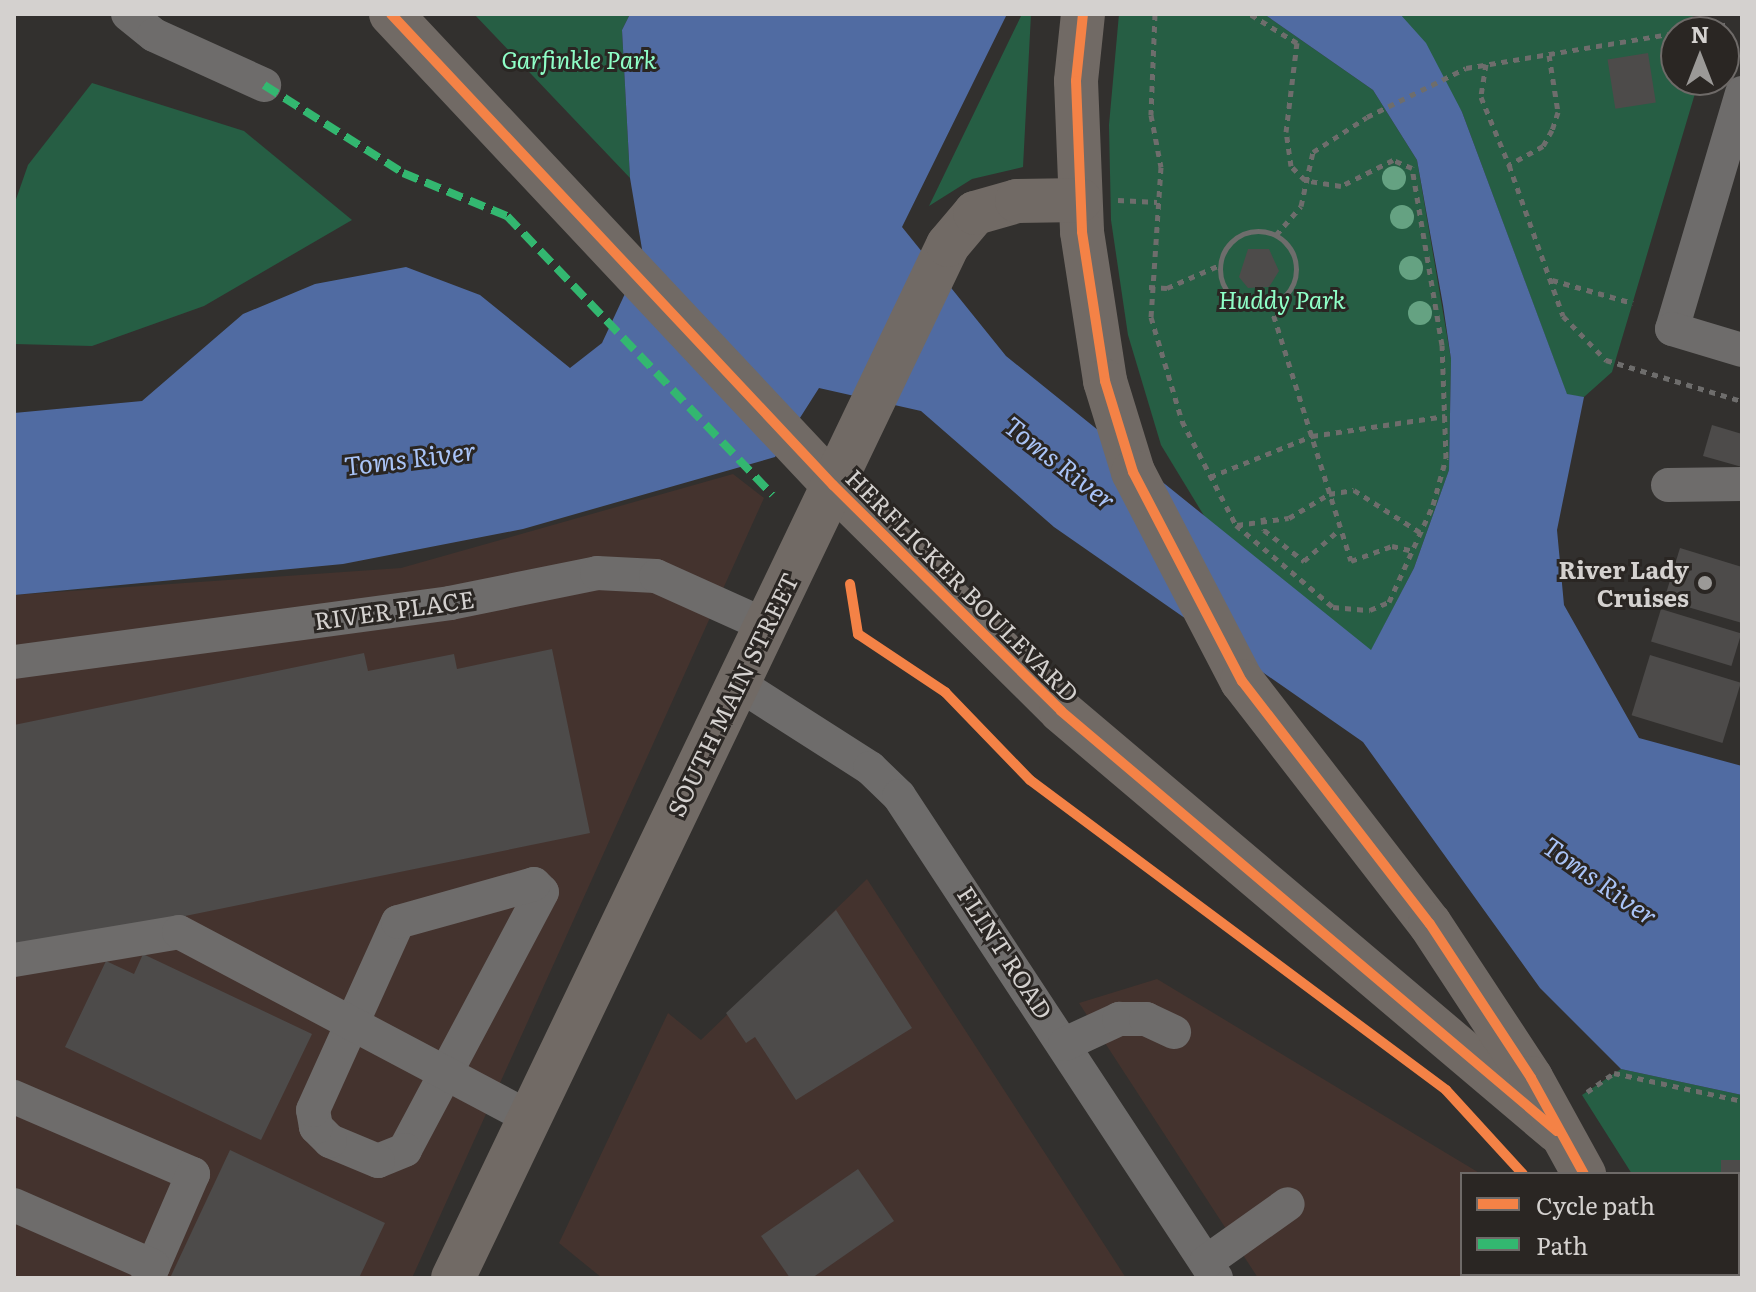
<!DOCTYPE html>
<html>
<head>
<meta charset="utf-8">
<style>
	body { margin:0 }
	#map { position:relative; width:1756px; height:1292px; overflow:hidden; background:#32302e; font-family:Literata,serif }
	div>[style] { position:absolute }
	.industrial>* { inset:0; background:#44332e }
	.green>* { inset:0; background:#265e44 }
	.water>* { inset:0; background:#506ba2 }
	.building>* { inset:0; background:#4d4b4a; transform-origin:0 0 }
	.path>* { height:5px; margin-top:-2.5px; transform-origin:0; background:repeating-linear-gradient(90deg,#6e6d6c 0 6px,transparent 0 12px) }
	.path>.ring { margin:-2.5px; padding:0; box-sizing:content-box; background:none; border:5px solid #6e6d6c; border-radius:50% }
	.minor>* { height:34px; margin:-17px; padding:0 17px; transform-origin:17px; border-radius:17px; background:#6e6c6b }
	.major>* { height:44px; margin:-22px; padding:0 22px; transform-origin:22px; border-radius:22px; background:#716a65 }
	.quiet>* { height:8px; margin-top:-4px; transform-origin:0; background:repeating-linear-gradient(90deg,#33b770 0 16px,transparent 0 24px) }
	.cycleway>* { height:10px; margin:-5px; padding:0 5px; transform-origin:5px; border-radius:5px; background:#f48246 }
	.trees>* { width:24px; height:24px; margin:-12px; border-radius:50%; background:#65a282 }
	.dots>* { width:22px; height:22px; translate:-50% -50%; box-sizing:border-box; border:4px solid #2a2623; border-radius:50% }
	span { translate:-50% -50%; white-space:nowrap; text-align:center; line-height:1.15; -webkit-text-stroke:6px #2a2623; paint-order:stroke }
	.park-label { font-size:24px; color:#8fffc7; font-style:italic }
	.poi-label { font-size:24px; color:#d4d1cf; font-weight:700 }
	.right { translate:-100% -50%; text-align:right }
	.street-label { font-size:24px; color:#d4d1cf }
	.water-label { font-size:26px; color:#a9c3f6; font-style:italic }
	.frame { position:absolute; inset:0; border:16px solid #d4d1cf; pointer-events:none }
	.legend { position:absolute; left:1460px; top:1172px; width:280px; height:104px; box-sizing:border-box; background:#2a2623; border:2px solid #6e6a68; margin:0; padding:10px 14px; list-style:none; font-size:24px; color:#d4d1cf }
	.legend li { display:flex; align-items:center; gap:16px; height:40px }
	.legend b { width:40px; border:2px solid #6e6a68 }
	.north { position:absolute; left:1660px; top:16px; width:80px; height:80px; box-sizing:border-box; background:#2a2623; border:2px solid #6e6a68; border-radius:50%; rotate:0deg; font-size:22px; font-weight:700; line-height:32px; text-align:center; color:#d4d1cf }
	.north::after { content:''; display:block; margin:auto; width:28px; height:36px; background:#9b9997; clip-path:polygon(50% 0,100% 100%,50% 72%,0 100%) }
</style>
</head>
<body>
<div id="map">
	<div class="industrial">
		<i style="clip-path:polygon(733px 474px,764px 498px,412px 1278px,14px 1278px,14px 595px,401px 568px)"></i>
		<i style="clip-path:polygon(867px 879px,1126px 1278px,602px 1278px,559px 1243px,668px 1013px,701px 1040px)"></i>
		<i style="clip-path:polygon(1157px 979px,1481px 1174px,1462px 1174px,1462px 1274px,1581px 1278px,1258px 1278px,1079px 1003px)"></i>
	</div>
	<div class="green">
		<i style="clip-path:polygon(474px 14px,630px 14px,622px 30px,630px 178px)"></i>
		<i style="clip-path:polygon(1022px 14px,1031px 14px,1023px 167px,972px 179px,929px 206px)"></i>
		<i style="clip-path:polygon(1119px 14px,1264px 14px,1373px 90px,1417px 160px,1451px 359px,1449px 470px,1414px 568px,1371px 651px,1206px 519px,1161px 445px,1128px 335px,1111px 220px,1109px 125px)"></i>
		<i style="clip-path:polygon(1400px 14px,1687px 14px,1715px 26px,1713px 32px,1676px 32px,1676px 80px,1699px 80px,1612px 372px,1584px 397px,1567px 395px,1462px 112px)"></i>
		<i style="clip-path:polygon(92px 83px,244px 131px,352px 220px,204px 306px,92px 346px,14px 344px,14px 205px,28px 165px)"></i>
		<i style="clip-path:polygon(1621px 1069px,1742px 1095px,1742px 1278px,1695px 1274px,1738px 1274px,1738px 1174px,1632px 1174px,1582px 1095px)"></i>
	</div>
	<div class="water">
		<i style="clip-path:polygon(630px 14px,1007px 14px,902px 227px,1006px 356px,1371px 650px,1414px 568px,1449px 470px,1451px 359px,1443px 305px,1417px 160px,1373px 90px,1264px 14px,1400px 14px,1426px 43px,1462px 112px,1567px 394px,1584px 397px,1557px 530px,1564px 605px,1639px 738px,1742px 766px,1742px 1095px,1621px 1069px,1540px 988px,1363px 742px,1054px 527px,921px 411px,819px 388px,775px 457px,523px 529px,343px 564px,14px 595px,14px 413px,142px 401px,243px 314px,315px 284px,406px 267px,480px 295px,570px 368px,602px 343px,643px 255px,630px 178px,622px 30px)"></i>
	</div>
	<div class="building">
		<i style="left:1648px;top:53px;width:50px;height:41px;rotate:81deg"></i>
		<i style="clip-path:polygon(1248px 249px,1269px 249px,1279px 271px,1269px 287px,1248px 288px,1239px 277px)"></i>
		<i style="clip-path:polygon(1712px 425px,1742px 434px,1742px 467px,1703px 456px)"></i>
		<i style="clip-path:polygon(1680px 548px,1742px 567px,1742px 623px,1664px 600px)"></i>
		<i style="left:1661px;top:609px;width:84px;height:34px;rotate:17deg"></i>
		<i style="clip-path:polygon(552px 649px,590px 833px,14px 951px,14px 725px,364px 653px,368px 671px,454px 654px,457px 669px)"></i>
		<i style="left:1650px;top:655px;width:95px;height:63px;rotate:17deg"></i>
		<i style="clip-path:polygon(836px 910px,912px 1028px,796px 1100px,755px 1037px,746px 1043px,726px 1013px)"></i>
		<i style="clip-path:polygon(143px 954px,312px 1034px,261px 1140px,65px 1047px,106px 961px,134px 974px)"></i>
		<i style="clip-path:polygon(230px 1150px,385px 1223px,359px 1278px,170px 1278px)"></i>
		<i style="left:1742px;top:1160px;width:14px;height:21px;rotate:90deg"></i>
		<i style="clip-path:polygon(858px 1169px,894px 1221px,812px 1278px,790px 1278px,761px 1236px)"></i>
	</div>
	<div class="path">
		<i style="left:1155px;top:14px;width:101px;rotate:92.3deg"></i>
		<i style="left:1151px;top:115px;width:53px;rotate:79.1deg"></i>
		<i style="left:1161px;top:167px;width:150px;rotate:93.8deg"></i>
		<i style="left:1151px;top:317px;width:109px;rotate:73.4deg"></i>
		<i style="left:1182px;top:421px;width:117px;rotate:62.6deg"></i>
		<i style="left:1236px;top:525px;width:127px;rotate:40.2deg"></i>
		<i style="left:1333px;top:607px;width:37px;rotate:5deg"></i>
		<i style="left:1370px;top:610px;width:21px;rotate:-23deg"></i>
		<i style="left:1389px;top:602px;width:107px;rotate:-65.6deg"></i>
		<i style="left:1433px;top:505px;width:49px;rotate:-74.5deg"></i>
		<i style="left:1446px;top:458px;width:113px;rotate:-92deg"></i>
		<i style="left:1442px;top:345px;width:180px;rotate:-99.6deg"></i>
		<i style="left:1412px;top:168px;width:21px;rotate:-157deg"></i>
		<i style="left:1393px;top:160px;width:58px;rotate:153.4deg"></i>
		<i style="left:1341px;top:186px;width:36px;rotate:-171deg"></i>
		<i style="left:1305px;top:180px;width:20px;rotate:-135deg"></i>
		<i style="left:1291px;top:166px;width:34px;rotate:-98deg"></i>
		<i style="left:1286px;top:132px;width:90px;rotate:-83deg"></i>
		<i style="left:1297px;top:43px;width:55px;rotate:-148.3deg"></i>
		<i style="left:1684px;top:32px;width:47px;rotate:-9.9deg"></i>
		<i style="left:1549px;top:55px;width:58px;rotate:81deg"></i>
		<i style="left:1558px;top:112px;width:19px;rotate:108deg"></i>
		<i style="left:1552px;top:130px;width:18px;rotate:119deg"></i>
		<i style="left:1543px;top:146px;width:39px;rotate:151deg"></i>
		<i style="left:1509px;top:165px;width:160px;rotate:70.3deg"></i>
		<i style="left:1563px;top:316px;width:62px;rotate:45.7deg"></i>
		<i style="left:1606px;top:360px;width:142px;rotate:16.8deg"></i>
		<i style="left:1486px;top:64px;width:33px;rotate:99deg"></i>
		<i style="left:1481px;top:97px;width:74px;rotate:67.6deg"></i>
		<i style="left:1118px;top:200px;width:39px;rotate:3deg"></i>
		<i class="ring" style="left:1220px;top:231px;width:71px;height:71px"></i>
		<i style="left:1276px;top:235px;width:38px;rotate:-49deg"></i>
		<i style="left:1301px;top:206px;width:55px;rotate:-77.5deg"></i>
		<i style="left:1313px;top:152px;width:64px;rotate:-32.9deg"></i>
		<i style="left:1367px;top:117px;width:110px;rotate:-26.3deg"></i>
		<i style="left:1466px;top:68px;width:213px;rotate:-9.5deg"></i>
		<i style="left:1552px;top:280px;width:84px;rotate:15.9deg"></i>
		<i style="left:1149px;top:287px;width:18px;rotate:3deg"></i>
		<i style="left:1167px;top:288px;width:58px;rotate:-23.5deg"></i>
		<i style="left:1270px;top:304px;width:269px;rotate:72.5deg"></i>
		<i style="left:1351px;top:561px;width:44px;rotate:-20.1deg"></i>
		<i style="left:1392px;top:546px;width:22px;rotate:13deg"></i>
		<i style="left:1210px;top:477px;width:110px;rotate:-21.9deg"></i>
		<i style="left:1312px;top:436px;width:135px;rotate:-8.5deg"></i>
		<i style="left:1263px;top:517px;width:13px;rotate:86deg"></i>
		<i style="left:1264px;top:530px;width:51px;rotate:37.8deg"></i>
		<i style="left:1304px;top:561px;width:48px;rotate:-41.6deg"></i>
		<i style="left:1237px;top:525px;width:52px;rotate:-7.7deg"></i>
		<i style="left:1289px;top:518px;width:47px;rotate:-31deg"></i>
		<i style="left:1329px;top:494px;width:25px;rotate:-9deg"></i>
		<i style="left:1354px;top:490px;width:80px;rotate:32.7deg"></i>
		<i style="left:1587px;top:1092px;width:33px;rotate:-35deg"></i>
		<i style="left:1614px;top:1073px;width:131px;rotate:12.3deg"></i>
	</div>
	<div class="minor">
		<i style="left:128px;top:14px;width:33px;rotate:39deg"></i>
		<i style="left:154px;top:35px;width:121px;rotate:24.4deg"></i>
		<i style="left:1742px;top:93px;width:246px;rotate:106.5deg"></i>
		<i style="left:1672px;top:329px;width:73px;rotate:16.7deg"></i>
		<i style="left:1668px;top:485px;width:74px;rotate:-0.8deg"></i>
		<i style="left:14px;top:662px;width:440px;rotate:-7.7deg"></i>
		<i style="left:450px;top:603px;width:150px;rotate:-11.5deg"></i>
		<i style="left:597px;top:573px;width:59px;rotate:2.9deg"></i>
		<i style="left:656px;top:576px;width:120px;rotate:24.2deg"></i>
		<i style="left:737px;top:683px;width:158px;rotate:32.6deg"></i>
		<i style="left:870px;top:768px;width:40px;rotate:44deg"></i>
		<i style="left:899px;top:796px;width:577px;rotate:56.67deg"></i>
		<i style="left:534px;top:884px;width:11px;rotate:45deg"></i>
		<i style="left:542px;top:892px;width:292px;rotate:118deg"></i>
		<i style="left:405px;top:1150px;width:29px;rotate:158deg"></i>
		<i style="left:378px;top:1161px;width:52px;rotate:-157.4deg"></i>
		<i style="left:330px;top:1141px;width:20px;rotate:-135deg"></i>
		<i style="left:316px;top:1127px;width:17px;rotate:-100deg"></i>
		<i style="left:313px;top:1110px;width:206px;rotate:-65.7deg"></i>
		<i style="left:398px;top:922px;width:141px;rotate:-15.6deg"></i>
		<i style="left:14px;top:960px;width:167px;rotate:-9.6deg"></i>
		<i style="left:179px;top:932px;width:399px;rotate:27.9deg"></i>
		<i style="left:1065px;top:1044px;width:60px;rotate:-24.8deg"></i>
		<i style="left:1119px;top:1019px;width:27px"></i>
		<i style="left:1146px;top:1019px;width:31px;rotate:25deg"></i>
		<i style="left:14px;top:1097px;width:195px;rotate:23.3deg"></i>
		<i style="left:193px;top:1174px;width:113px;rotate:113.4deg"></i>
		<i style="left:14px;top:1205px;width:152px;rotate:23.7deg"></i>
		<i style="left:1206px;top:1262px;width:100px;rotate:-35.3deg"></i>
	</div>
	<div class="major">
		<i style="left:391px;top:14px;width:646px;rotate:46.82deg"></i>
		<i style="left:833px;top:485px;width:321px;rotate:44.7deg"></i>
		<i style="left:1061px;top:711px;width:650px;rotate:40.26deg"></i>
		<i style="left:1083px;top:14px;width:67px;rotate:96deg"></i>
		<i style="left:1076px;top:81px;width:151px;rotate:87.7deg"></i>
		<i style="left:1082px;top:232px;width:151px;rotate:81.2deg"></i>
		<i style="left:1105px;top:381px;width:95px;rotate:72.9deg"></i>
		<i style="left:1133px;top:472px;width:236px;rotate:62.5deg"></i>
		<i style="left:1242px;top:681px;width:307px;rotate:52.3deg"></i>
		<i style="left:1430px;top:924px;width:184px;rotate:56.7deg"></i>
		<i style="left:1531px;top:1078px;width:110px;rotate:61.1deg"></i>
		<i style="left:1647px;top:1274px;width:5px;rotate:53deg"></i>
		<i style="left:453px;top:1278px;width:1145px;rotate:-64.4deg"></i>
		<i style="left:948px;top:245px;width:42px;rotate:-49.8deg"></i>
		<i style="left:975px;top:213px;width:44px;rotate:-15.9deg"></i>
		<i style="left:1017px;top:201px;width:63px;rotate:-0.9deg"></i>
	</div>
	<div class="quiet">
		<i style="left:264px;top:85px;width:165px;rotate:32.3deg"></i>
		<i style="left:403px;top:173px;width:113px;rotate:22.5deg"></i>
		<i style="left:507px;top:216px;width:385px;rotate:46.4deg"></i>
	</div>
	<div class="cycleway">
		<i style="left:391px;top:14px;width:646px;rotate:46.82deg"></i>
		<i style="left:833px;top:485px;width:321px;rotate:44.7deg"></i>
		<i style="left:1061px;top:711px;width:650px;rotate:40.26deg"></i>
		<i style="left:1083px;top:14px;width:67px;rotate:96deg"></i>
		<i style="left:1076px;top:81px;width:151px;rotate:87.7deg"></i>
		<i style="left:1082px;top:232px;width:151px;rotate:81.2deg"></i>
		<i style="left:1105px;top:381px;width:95px;rotate:72.9deg"></i>
		<i style="left:1133px;top:472px;width:236px;rotate:62.5deg"></i>
		<i style="left:1242px;top:681px;width:307px;rotate:52.3deg"></i>
		<i style="left:1430px;top:924px;width:184px;rotate:56.7deg"></i>
		<i style="left:1531px;top:1078px;width:110px;rotate:61.1deg"></i>
		<i style="left:850px;top:584px;width:51px;rotate:80.9deg"></i>
		<i style="left:858px;top:634px;width:105px;rotate:33.7deg"></i>
		<i style="left:945px;top:692px;width:122px;rotate:46deg"></i>
		<i style="left:1030px;top:780px;width:519px;rotate:36.69deg"></i>
		<i style="left:1446px;top:1090px;width:114px;rotate:47.5deg"></i>
	</div>
	<div class="trees">
		<i style="left:1394px;top:178px"></i>
		<i style="left:1402px;top:217px"></i>
		<i style="left:1411px;top:268px"></i>
		<i style="left:1420px;top:313px"></i>
	</div>
	<div class="dots">
		<i style="left:1705px;top:583px;background:#9b9997"></i>
	</div>
	<div class="park-label">
		<span style="left:579px;top:59px">Garfinkle Park</span>
		<span style="left:1282px;top:299px">Huddy Park</span>
	</div>
	<div class="poi-label">
		<span class="right" style="left:1689px;top:583px">River Lady<br>Cruises</span>
	</div>
	<div class="street-label">
		<span style="left:963px;top:585px;rotate:45deg">HERFLICKER BOULEVARD</span>
		<span style="left:394px;top:609px;rotate:-8deg">RIVER PLACE</span>
		<span style="left:732px;top:694px;rotate:-64deg">SOUTH MAIN STREET</span>
		<span style="left:1006px;top:952px;rotate:57deg">FLINT ROAD</span>
	</div>
	<div class="water-label">
		<span style="left:410px;top:457px;rotate:-7deg">Toms River</span>
		<span style="left:1061px;top:462px;rotate:38deg">Toms River</span>
		<span style="left:1601px;top:880px;rotate:35deg">Toms River</span>
	</div>
	<div class="frame"></div>
	<ul class="legend">
	<li><b style="height:10px;background:#f48246"></b>Cycle path</li>
	<li><b style="height:10px;background:#33b770"></b>Path</li>
	</ul>
	<div class="north">N</div>
</div>
</body>
</html>
